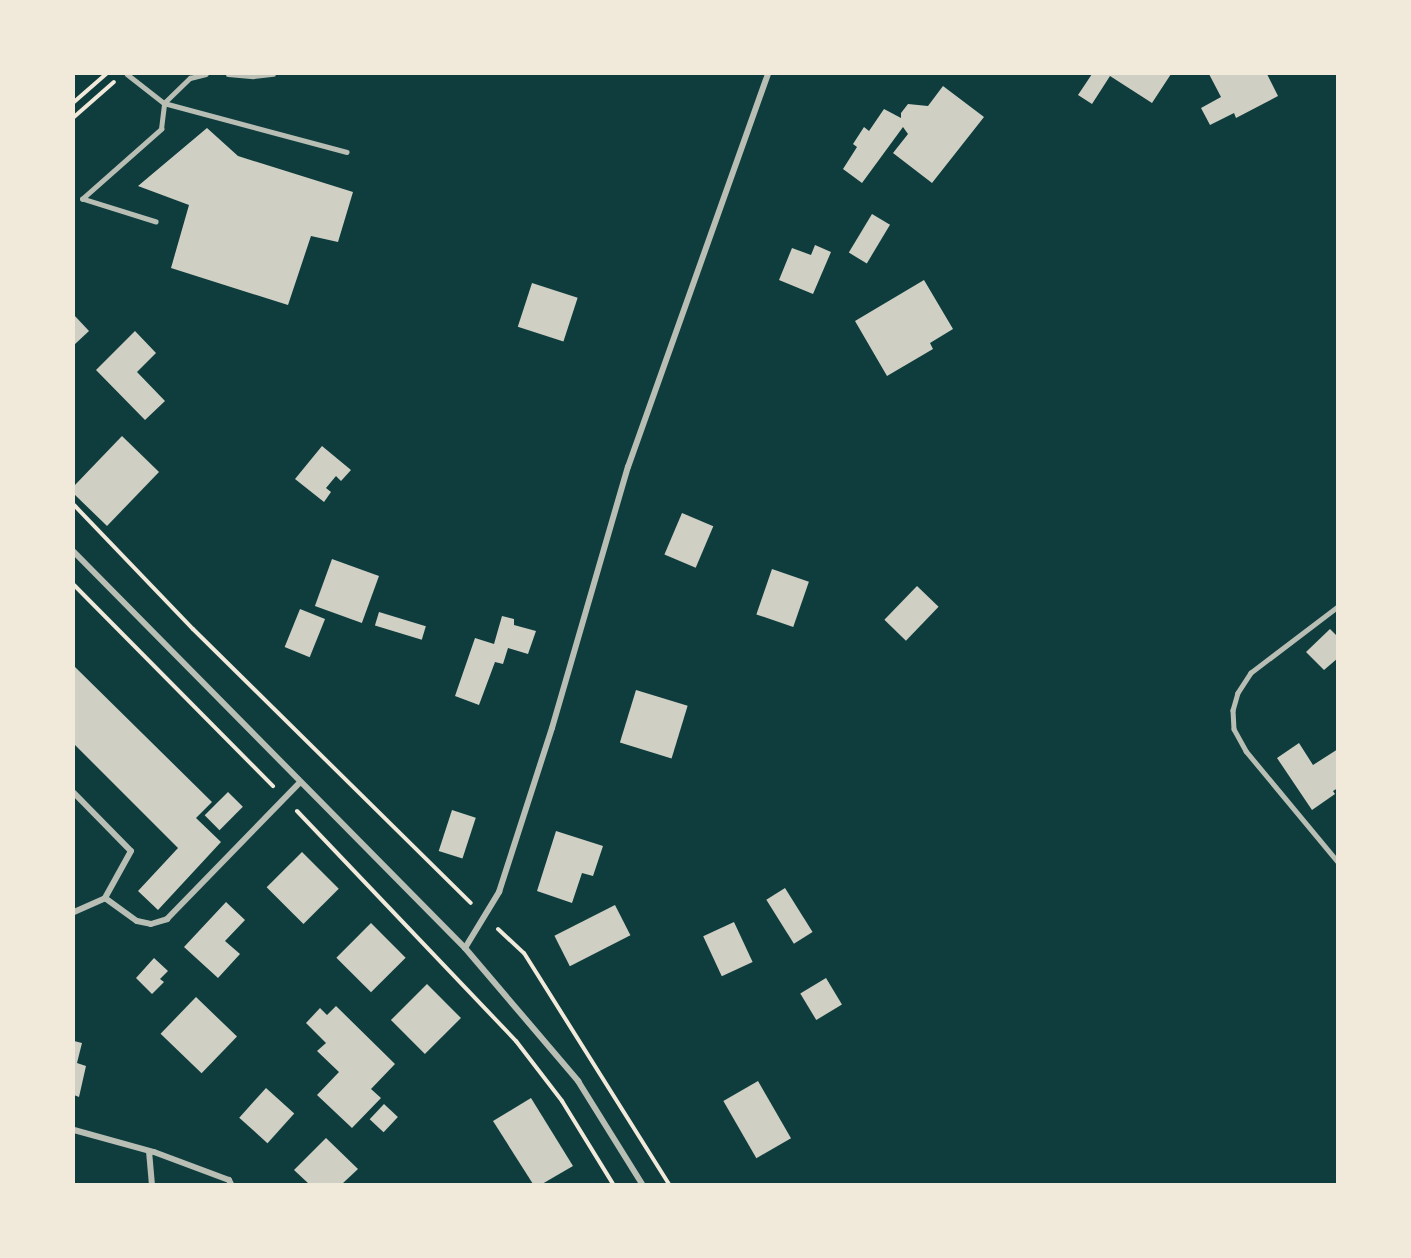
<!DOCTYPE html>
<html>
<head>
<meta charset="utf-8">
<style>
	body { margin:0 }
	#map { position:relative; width:1411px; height:1258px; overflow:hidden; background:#0f3d3e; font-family:Raleway,sans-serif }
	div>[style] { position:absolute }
	.building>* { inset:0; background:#cfcfc3; transform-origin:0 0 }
	.path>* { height:4px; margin:-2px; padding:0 2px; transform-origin:2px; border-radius:2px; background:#f1e9da }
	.service>* { height:4.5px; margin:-2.25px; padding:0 2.25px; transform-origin:2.25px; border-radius:2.25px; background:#b8beb3 }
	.minor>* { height:6px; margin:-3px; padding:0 3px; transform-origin:3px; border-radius:3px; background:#b8beb3 }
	span { translate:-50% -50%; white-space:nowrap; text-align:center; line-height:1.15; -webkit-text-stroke:6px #f1e9da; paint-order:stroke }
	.frame { position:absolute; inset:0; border:75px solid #f1e9da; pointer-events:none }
</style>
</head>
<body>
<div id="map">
	<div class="building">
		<i style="clip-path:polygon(1092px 74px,1171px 74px,1152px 103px,1110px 76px,1092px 104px,1078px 95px)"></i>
		<i style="clip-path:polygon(1209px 74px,1267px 74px,1278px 96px,1236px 118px,1234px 113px,1210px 125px,1201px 108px,1221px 97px)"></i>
		<i style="clip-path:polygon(943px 86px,984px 117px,932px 183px,893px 153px,908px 134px,903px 127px,862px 183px,843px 169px,857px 147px,853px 144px,864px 127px,869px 131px,884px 109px,901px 118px,901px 113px,908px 104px,928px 106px)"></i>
		<i style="clip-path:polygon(207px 128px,238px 156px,353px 192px,338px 242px,311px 236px,288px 305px,171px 268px,189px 205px,138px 186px)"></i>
		<i style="left:872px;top:214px;width:21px;height:45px;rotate:31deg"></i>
		<i style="clip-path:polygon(815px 245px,831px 252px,813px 294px,779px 280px,792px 248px,811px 255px)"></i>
		<i style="clip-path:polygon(924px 280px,953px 329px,930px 343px,933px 349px,887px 376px,855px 321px)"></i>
		<i style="left:532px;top:283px;width:48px;height:46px;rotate:18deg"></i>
		<i style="clip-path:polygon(74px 315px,89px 331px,74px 345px)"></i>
		<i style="clip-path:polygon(135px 331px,156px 353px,137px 372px,165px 401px,145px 420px,96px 370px)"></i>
		<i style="clip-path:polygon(122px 436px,159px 472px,107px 526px,74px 494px,74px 486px)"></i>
		<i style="clip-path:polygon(322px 446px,351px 470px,341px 481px,336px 476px,326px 488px,331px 492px,324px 502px,295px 479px)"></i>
		<i style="left:682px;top:513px;width:34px;height:45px;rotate:23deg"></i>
		<i style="left:332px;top:559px;width:50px;height:50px;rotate:20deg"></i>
		<i style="left:772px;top:569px;width:39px;height:48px;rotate:19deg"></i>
		<i style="left:917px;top:586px;width:30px;height:47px;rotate:44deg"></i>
		<i style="left:300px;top:609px;width:27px;height:41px;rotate:22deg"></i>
		<i style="left:379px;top:612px;width:49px;height:14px;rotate:17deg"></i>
		<i style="clip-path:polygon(502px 616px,514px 619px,514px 625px,536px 631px,528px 654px,508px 648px,503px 664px,495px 662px,479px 705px,455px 696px,475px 638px,494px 644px)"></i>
		<i style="clip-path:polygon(1330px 629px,1338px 637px,1338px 658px,1324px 670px,1306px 652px)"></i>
		<i style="clip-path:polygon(74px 666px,212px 802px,196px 818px,221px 842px,158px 910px,138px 891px,178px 848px,74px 744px)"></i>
		<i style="left:636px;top:690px;width:54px;height:55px;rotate:17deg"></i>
		<i style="clip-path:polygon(1299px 743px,1313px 765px,1338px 749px,1338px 788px,1333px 791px,1335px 794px,1312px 810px,1277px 758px)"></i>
		<i style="left:228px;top:792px;width:21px;height:33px;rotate:45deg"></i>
		<i style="left:452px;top:810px;width:25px;height:43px;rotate:18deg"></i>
		<i style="clip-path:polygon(556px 831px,603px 846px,593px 876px,582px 873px,572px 903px,537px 891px)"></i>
		<i style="left:302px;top:852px;width:52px;height:50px;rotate:45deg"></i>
		<i style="left:785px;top:888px;width:52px;height:22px;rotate:58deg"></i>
		<i style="clip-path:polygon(226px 902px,245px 920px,225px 941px,240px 954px,218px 978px,184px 947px)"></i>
		<i style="left:615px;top:905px;width:34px;height:68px;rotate:63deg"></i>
		<i style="left:734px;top:922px;width:44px;height:34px;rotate:65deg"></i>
		<i style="left:371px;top:923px;width:49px;height:49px;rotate:45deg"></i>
		<i style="clip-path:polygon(154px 958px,168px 971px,160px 979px,164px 982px,152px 994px,136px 978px)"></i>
		<i style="left:826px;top:978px;width:31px;height:30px;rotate:59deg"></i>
		<i style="left:427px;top:984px;width:48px;height:51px;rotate:45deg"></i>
		<i style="left:196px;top:997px;width:57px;height:51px;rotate:44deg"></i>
		<i style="clip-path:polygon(336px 1006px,395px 1064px,371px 1089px,381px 1098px,352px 1128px,317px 1095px,339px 1072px,317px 1051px,326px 1043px,306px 1023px,320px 1008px,327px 1015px)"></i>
		<i style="clip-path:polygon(74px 1041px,82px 1043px,77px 1063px,86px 1066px,79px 1097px,74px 1095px)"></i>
		<i style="left:758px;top:1081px;width:66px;height:40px;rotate:60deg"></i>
		<i style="left:266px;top:1088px;width:38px;height:40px;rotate:42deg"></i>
		<i style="clip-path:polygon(531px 1098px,573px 1166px,542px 1184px,533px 1184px,493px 1121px)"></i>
		<i style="left:384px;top:1104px;width:19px;height:21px;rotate:43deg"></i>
		<i style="clip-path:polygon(326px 1138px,358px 1169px,342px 1184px,309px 1184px,294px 1170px)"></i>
	</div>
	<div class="path">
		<i style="left:74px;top:102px;width:43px;rotate:-41.2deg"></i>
		<i style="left:74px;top:117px;width:53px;rotate:-41.2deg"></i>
		<i style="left:74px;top:505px;width:172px;rotate:46.2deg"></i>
		<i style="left:193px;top:629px;width:390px;rotate:44.6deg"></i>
		<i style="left:74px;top:585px;width:283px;rotate:45.3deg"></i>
		<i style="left:297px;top:811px;width:318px;rotate:46.4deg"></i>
		<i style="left:516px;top:1041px;width:76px;rotate:52.5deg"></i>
		<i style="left:562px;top:1101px;width:97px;rotate:58.4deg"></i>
		<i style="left:498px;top:929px;width:35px;rotate:43deg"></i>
		<i style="left:524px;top:953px;width:273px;rotate:57.9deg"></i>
	</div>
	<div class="service">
		<i style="left:127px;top:74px;width:47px;rotate:38.1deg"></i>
		<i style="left:164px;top:103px;width:189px;rotate:15deg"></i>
		<i style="left:228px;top:74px;width:25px;rotate:5deg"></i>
		<i style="left:253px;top:76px;width:20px;rotate:-6deg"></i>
		<i style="left:156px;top:222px;width:77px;rotate:-162.7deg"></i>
		<i style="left:82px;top:199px;width:106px;rotate:-41.5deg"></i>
		<i style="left:161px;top:129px;width:26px;rotate:-83deg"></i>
		<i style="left:164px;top:103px;width:36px;rotate:-44deg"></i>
		<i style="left:190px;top:78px;width:16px;rotate:-14deg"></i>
		<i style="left:1338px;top:607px;width:109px;rotate:142.8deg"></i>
		<i style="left:1251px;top:673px;width:24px;rotate:123deg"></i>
		<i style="left:1238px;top:693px;width:18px;rotate:106deg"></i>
		<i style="left:1233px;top:710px;width:19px;rotate:87deg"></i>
		<i style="left:1234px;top:729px;width:25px;rotate:61deg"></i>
		<i style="left:1246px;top:751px;width:144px;rotate:50.3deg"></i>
	</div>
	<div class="minor">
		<i style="left:74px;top:552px;width:557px;rotate:45.36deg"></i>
		<i style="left:465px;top:948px;width:175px;rotate:49.6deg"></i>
		<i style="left:578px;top:1081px;width:121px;rotate:58.1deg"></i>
		<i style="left:74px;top:793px;width:81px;rotate:45.5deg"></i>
		<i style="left:131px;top:851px;width:54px;rotate:119deg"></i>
		<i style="left:74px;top:912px;width:34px;rotate:-24deg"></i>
		<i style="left:105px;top:898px;width:39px;rotate:36deg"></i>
		<i style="left:137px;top:921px;width:14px;rotate:12deg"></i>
		<i style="left:151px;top:924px;width:17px;rotate:-17deg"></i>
		<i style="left:167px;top:919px;width:191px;rotate:-45.8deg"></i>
		<i style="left:465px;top:948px;width:66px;rotate:-58.7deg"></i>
		<i style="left:499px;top:892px;width:172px;rotate:-72.1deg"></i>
		<i style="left:552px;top:728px;width:272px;rotate:-73.8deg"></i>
		<i style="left:628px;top:467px;width:417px;rotate:-70.4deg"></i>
		<i style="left:74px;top:1130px;width:83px;rotate:15.4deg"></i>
		<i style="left:154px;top:1152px;width:80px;rotate:20.5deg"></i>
		<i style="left:229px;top:1180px;width:4px;rotate:63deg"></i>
		<i style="left:149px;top:1151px;width:33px;rotate:85deg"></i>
	</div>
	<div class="frame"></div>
</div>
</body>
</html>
